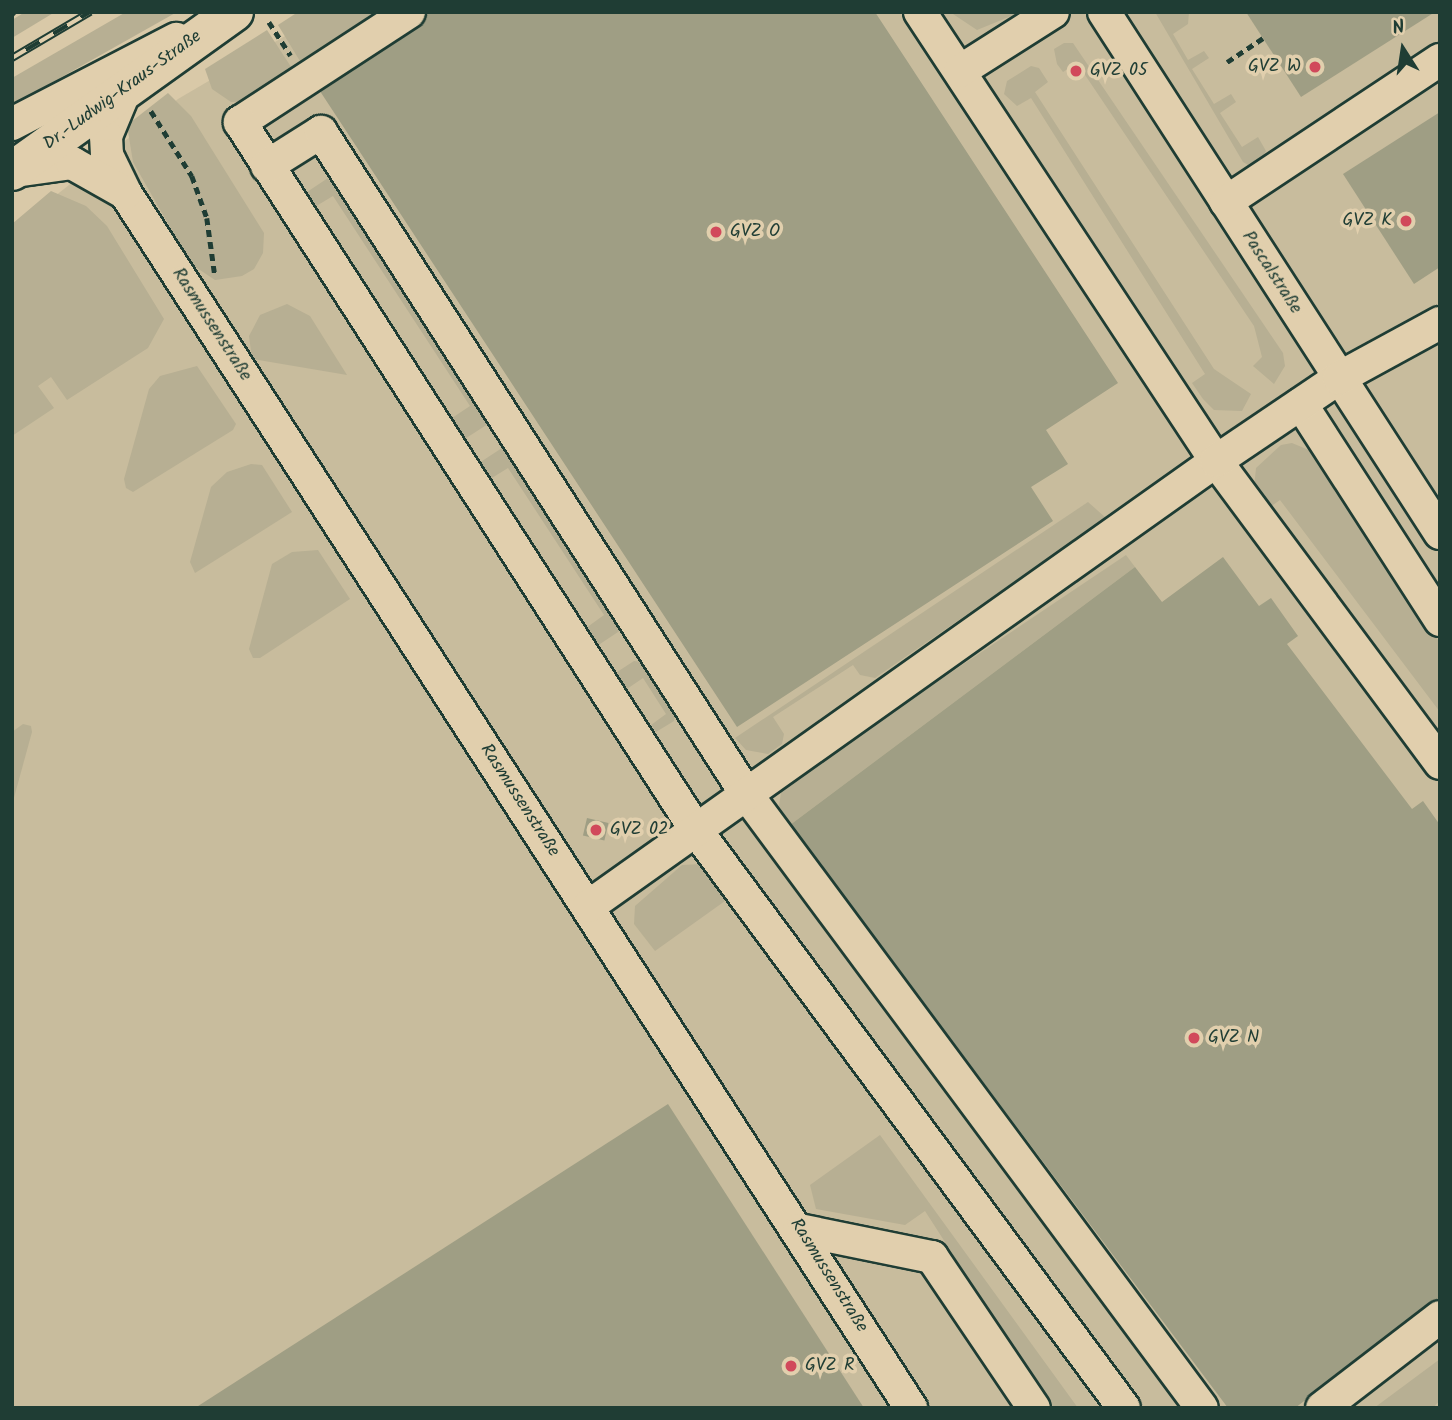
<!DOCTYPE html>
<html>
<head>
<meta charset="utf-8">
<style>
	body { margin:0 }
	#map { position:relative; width:1452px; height:1420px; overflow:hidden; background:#d9c9a8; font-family:Kalam,sans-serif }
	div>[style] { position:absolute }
	.built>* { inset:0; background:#c8bc9d }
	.green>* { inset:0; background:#b7af93 }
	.building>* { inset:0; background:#9f9e84; transform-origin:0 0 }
	.path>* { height:4.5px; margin-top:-2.25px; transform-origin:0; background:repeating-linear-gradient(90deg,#1f3d34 0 7px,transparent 0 12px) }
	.roads { filter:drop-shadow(2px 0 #1f3d34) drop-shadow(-2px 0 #1f3d34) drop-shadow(0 2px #1f3d34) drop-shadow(0 -2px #1f3d34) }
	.minor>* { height:32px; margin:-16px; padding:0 16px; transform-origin:16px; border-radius:16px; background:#e1cfad }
	.major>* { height:38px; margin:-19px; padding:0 19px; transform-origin:19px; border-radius:19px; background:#e1cfad }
	.rail>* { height:8px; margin-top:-4px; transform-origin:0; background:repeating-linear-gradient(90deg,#e1cfad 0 16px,#1f3d34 0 32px); box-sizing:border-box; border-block:2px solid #1f3d34 }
	.dots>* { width:19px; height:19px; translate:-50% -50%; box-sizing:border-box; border:4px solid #e1cfad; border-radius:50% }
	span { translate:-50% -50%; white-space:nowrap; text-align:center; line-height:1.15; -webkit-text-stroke:7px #e1cfad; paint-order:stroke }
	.poi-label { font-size:18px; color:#1f3d34 }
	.right { translate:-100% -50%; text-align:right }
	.left { translate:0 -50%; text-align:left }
	.street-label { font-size:18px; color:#1f3d34 }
	.frame { position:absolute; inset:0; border:14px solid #1f3d34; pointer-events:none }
	.north { position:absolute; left:1368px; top:14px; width:70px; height:70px; -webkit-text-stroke:5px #e1cfad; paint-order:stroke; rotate:348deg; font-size:19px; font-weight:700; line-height:28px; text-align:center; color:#1f3d34 }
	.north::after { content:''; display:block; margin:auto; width:24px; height:32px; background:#1f3d34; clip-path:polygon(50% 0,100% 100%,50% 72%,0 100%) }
</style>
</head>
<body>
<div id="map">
	<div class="built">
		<i style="clip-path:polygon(326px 12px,1440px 12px,1440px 1408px,12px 1408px,12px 230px,178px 99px)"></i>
	</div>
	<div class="green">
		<i style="clip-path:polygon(25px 12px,55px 12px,12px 38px,12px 20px)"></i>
		<i style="clip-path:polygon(126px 12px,177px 12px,12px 105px,12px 78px)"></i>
		<i style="clip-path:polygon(298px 12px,396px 12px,306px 71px,278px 25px)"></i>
		<i style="clip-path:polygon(950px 12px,1021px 12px,977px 30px)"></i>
		<i style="clip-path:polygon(1155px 12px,1189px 12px,1188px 24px,1173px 34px,1188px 60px,1204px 51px,1209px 58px,1192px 69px,1214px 104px,1231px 94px,1236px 102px,1220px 113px,1242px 147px,1258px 137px,1266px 151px,1262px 158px,1248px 165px,1243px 162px)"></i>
		<i style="clip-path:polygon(267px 30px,297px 76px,250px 101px,231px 102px,212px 89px,205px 69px)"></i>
		<i style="clip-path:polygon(1064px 43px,1073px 43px,1283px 353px,1285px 366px,1274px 384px,1253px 366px,1262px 357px,1254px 326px,1077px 63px,1063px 72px,1057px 64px,1054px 49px)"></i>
		<i style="clip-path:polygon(1031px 66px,1039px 68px,1048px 82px,1035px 92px,1214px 369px,1251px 394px,1242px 411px,1214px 410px,1203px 399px,1192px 383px,1205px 374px,1031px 98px,1017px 106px,1004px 94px,1007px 81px)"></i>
		<i style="clip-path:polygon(168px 93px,191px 116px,264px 233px,263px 253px,254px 269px,242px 276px,215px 280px,191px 264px,133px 162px,127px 125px)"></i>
		<i style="clip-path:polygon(328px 178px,488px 424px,460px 442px,446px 422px,470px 406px,333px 196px,313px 208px,304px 194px)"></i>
		<i style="clip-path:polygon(51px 191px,86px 206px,107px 226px,164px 319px,148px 348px,67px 400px,51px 377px,38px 386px,54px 408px,12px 436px,12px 224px)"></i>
		<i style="clip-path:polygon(287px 304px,310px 316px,347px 375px,252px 359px,249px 336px,260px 315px)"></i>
		<i style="clip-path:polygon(197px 366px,236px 424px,233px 430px,133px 492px,126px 488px,124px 479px,149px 389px,160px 376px)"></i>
		<i style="clip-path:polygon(1292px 443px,1316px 453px,1440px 643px,1440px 712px,1280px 500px,1264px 511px,1254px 488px,1256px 468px,1281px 445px)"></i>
		<i style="clip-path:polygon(502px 448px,621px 630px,597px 646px,586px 628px,604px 615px,508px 468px,487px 481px,476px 465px)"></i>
		<i style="clip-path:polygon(251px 464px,262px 465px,292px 512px,195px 573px,190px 562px,211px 487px,227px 472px)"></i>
		<i style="clip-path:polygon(1088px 502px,1106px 518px,875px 678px,860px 675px,853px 665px,773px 717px,784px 734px,782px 744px,768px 754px,746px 750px,735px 738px)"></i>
		<i style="clip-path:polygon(318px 550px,350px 599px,260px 658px,253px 658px,249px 649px,272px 564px,292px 552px)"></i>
		<i style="clip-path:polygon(1126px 555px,1135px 567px,790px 825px,779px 806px,782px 786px)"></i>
		<i style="clip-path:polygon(634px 661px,641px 662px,675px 714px,674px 721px,656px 732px,651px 725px,666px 714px,643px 678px,624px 691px,614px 674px)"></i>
		<i style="clip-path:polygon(23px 724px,31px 726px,32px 732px,12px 805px,12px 732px)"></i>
		<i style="clip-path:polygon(702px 864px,725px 901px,655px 951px,634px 924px,635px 906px,682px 865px)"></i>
		<i style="clip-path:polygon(880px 1135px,1078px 1408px,1052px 1408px,925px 1211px,905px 1225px,816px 1209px,810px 1185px)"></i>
		<i style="clip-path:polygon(1440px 1359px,1440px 1400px,1433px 1408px,1374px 1408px)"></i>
	</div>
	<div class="building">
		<i style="clip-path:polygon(421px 12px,875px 12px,1118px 383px,1046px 430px,1068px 464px,1031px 487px,1053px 521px,737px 727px,314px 82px)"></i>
		<i style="clip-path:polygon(1246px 12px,1435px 12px,1301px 97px)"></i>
		<i style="clip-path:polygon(1440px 112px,1440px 267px,1414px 284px,1343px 174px)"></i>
		<i style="clip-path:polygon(1223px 557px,1259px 606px,1271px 598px,1298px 636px,1287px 644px,1412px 809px,1423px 801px,1440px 825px,1440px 1297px,1295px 1408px,1228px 1408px,790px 825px,1135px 567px,1162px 602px)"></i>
		<i style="left:587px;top:818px;width:22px;height:18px;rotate:13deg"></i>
		<i style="clip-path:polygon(668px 1104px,864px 1408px,195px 1408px)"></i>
	</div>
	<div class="path">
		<i style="left:12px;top:14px;width:3px;rotate:-45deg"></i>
		<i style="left:269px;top:22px;width:40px;rotate:57.1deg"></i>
		<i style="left:1227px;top:62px;width:43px;rotate:-33.7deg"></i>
		<i style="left:151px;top:111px;width:77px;rotate:57.8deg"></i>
		<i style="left:192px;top:176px;width:45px;rotate:70.3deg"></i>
		<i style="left:207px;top:218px;width:59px;rotate:82.1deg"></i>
	</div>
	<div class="roads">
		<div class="minor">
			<i style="left:409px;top:12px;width:202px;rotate:146.9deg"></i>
			<i style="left:240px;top:122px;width:842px;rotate:57.22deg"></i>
			<i style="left:696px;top:830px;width:719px;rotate:53.48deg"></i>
			<i style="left:920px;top:12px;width:538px;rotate:56.61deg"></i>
			<i style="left:1216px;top:461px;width:376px;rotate:53.4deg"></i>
			<i style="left:1104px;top:12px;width:620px;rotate:57.18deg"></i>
			<i style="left:960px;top:71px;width:110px;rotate:-32.4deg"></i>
			<i style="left:126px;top:88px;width:52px;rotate:112.6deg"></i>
			<i style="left:106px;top:136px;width:19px;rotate:87deg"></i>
			<i style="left:107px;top:155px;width:43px;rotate:64deg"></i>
			<i style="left:126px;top:194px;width:1446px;rotate:57.11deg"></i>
			<i style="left:12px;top:124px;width:185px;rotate:-27.4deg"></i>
			<i style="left:267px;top:166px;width:64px;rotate:-32.2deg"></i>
			<i style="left:321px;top:132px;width:788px;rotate:57.28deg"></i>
			<i style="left:747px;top:795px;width:763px;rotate:53.42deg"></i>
			<i style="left:15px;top:171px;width:58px;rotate:-8deg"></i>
			<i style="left:72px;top:163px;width:61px;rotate:29.5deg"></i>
			<i style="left:1226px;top:202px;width:257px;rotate:-33.6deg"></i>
			<i style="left:1301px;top:404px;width:257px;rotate:57.2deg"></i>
			<i style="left:589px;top:906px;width:769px;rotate:-35.36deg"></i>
			<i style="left:1216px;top:461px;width:148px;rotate:-34deg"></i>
			<i style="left:1339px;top:378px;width:115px;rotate:-28.6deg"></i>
			<i style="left:799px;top:1230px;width:136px;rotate:11.5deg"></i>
			<i style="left:932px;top:1257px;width:182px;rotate:56deg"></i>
			<i style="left:1322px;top:1408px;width:149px;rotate:-37.6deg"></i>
		</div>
		<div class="major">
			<i style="left:12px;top:171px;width:273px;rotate:-35.6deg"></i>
		</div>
	</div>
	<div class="rail">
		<i style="left:12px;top:58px;width:91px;rotate:-30.5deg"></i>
	</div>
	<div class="dots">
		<i style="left:1315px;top:67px;background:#d1495b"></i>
		<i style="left:1076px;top:71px;background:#d1495b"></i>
		<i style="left:1406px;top:221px;background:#d1495b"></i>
		<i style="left:716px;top:232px;background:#d1495b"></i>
		<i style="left:596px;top:830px;background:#d1495b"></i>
		<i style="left:1194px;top:1038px;background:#d1495b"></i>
		<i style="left:791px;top:1366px;background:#d1495b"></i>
	</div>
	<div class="poi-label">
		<span class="right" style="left:1301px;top:67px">GVZ W</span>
		<span class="left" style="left:1090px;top:71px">GVZ 05</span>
		<span class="right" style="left:1392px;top:221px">GVZ K</span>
		<span class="left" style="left:730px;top:232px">GVZ O</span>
		<span class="left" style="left:610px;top:830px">GVZ 02</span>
		<span class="left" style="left:1208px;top:1038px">GVZ N</span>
		<span class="left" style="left:805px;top:1366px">GVZ R</span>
	</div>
	<div class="street-label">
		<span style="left:123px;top:91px;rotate:-36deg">Dr.-Ludwig-Kraus-Straße</span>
		<span style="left:1271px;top:273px;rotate:57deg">Pascalstraße</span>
		<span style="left:211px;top:325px;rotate:57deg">Rasmussenstraße</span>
		<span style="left:519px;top:801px;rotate:57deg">Rasmussenstraße</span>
		<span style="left:828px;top:1276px;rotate:58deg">Rasmussenstraße</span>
	</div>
	<div class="frame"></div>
	<div class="north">N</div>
</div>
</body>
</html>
